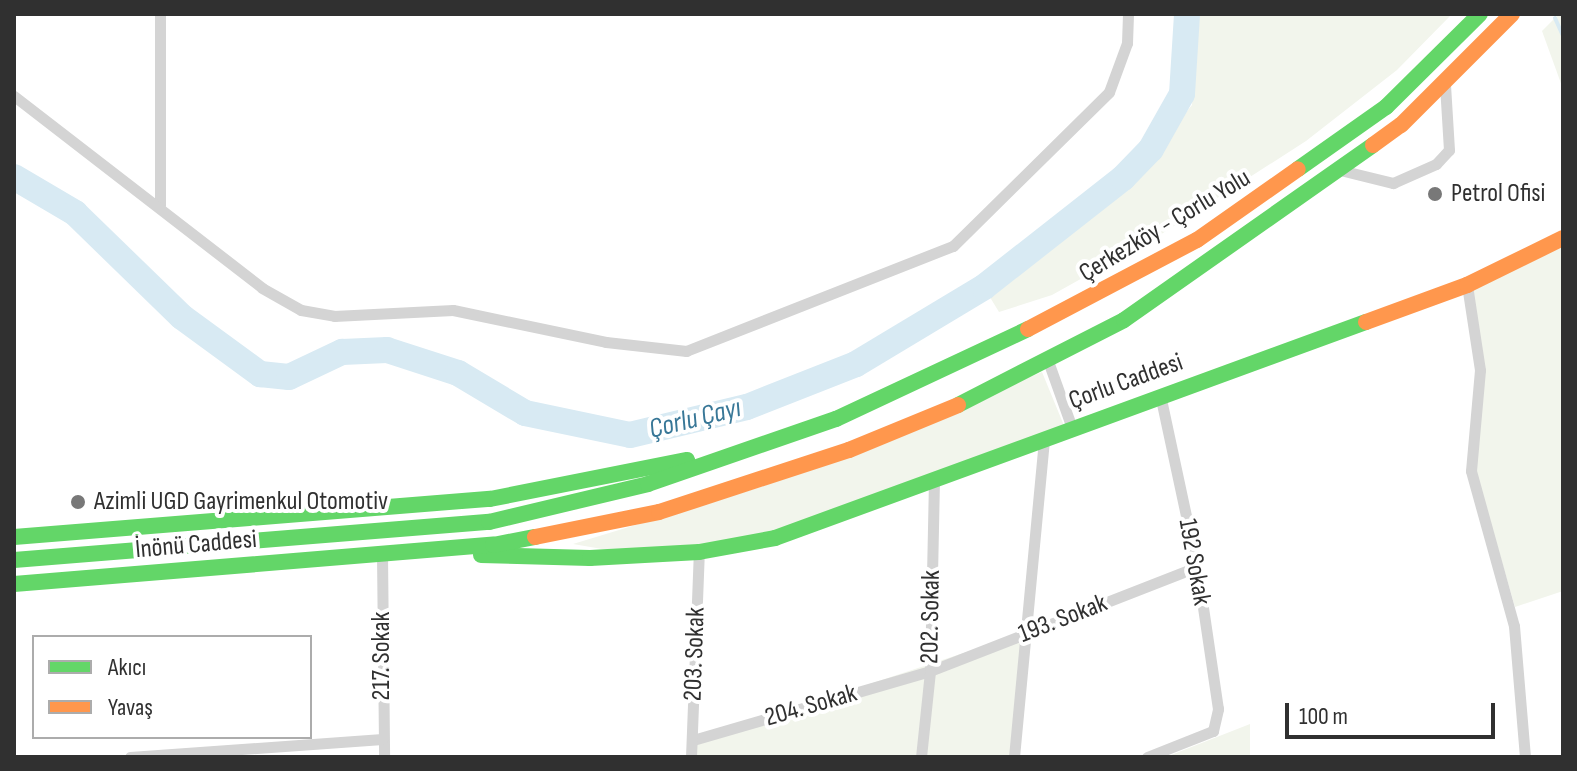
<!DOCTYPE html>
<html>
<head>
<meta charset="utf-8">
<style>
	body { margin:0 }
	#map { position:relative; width:1577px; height:771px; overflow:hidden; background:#fff; font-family:"Sofia Sans Condensed",sans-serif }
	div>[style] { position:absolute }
	.green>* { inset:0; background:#f2f5ec }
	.stream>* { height:4px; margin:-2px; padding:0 2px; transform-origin:2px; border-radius:2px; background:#d8eaf3 }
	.river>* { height:26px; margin:-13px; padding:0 13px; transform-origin:13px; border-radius:13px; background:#d8eaf3 }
	.street>* { height:11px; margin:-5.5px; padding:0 5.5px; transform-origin:5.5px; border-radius:5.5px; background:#d4d4d4 }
	.fast>* { height:16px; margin:-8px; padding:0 8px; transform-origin:8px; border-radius:8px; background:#63d668 }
	.slow>* { height:16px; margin:-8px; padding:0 8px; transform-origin:8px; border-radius:8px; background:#ff974d }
	.dots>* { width:22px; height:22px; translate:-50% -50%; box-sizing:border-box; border:4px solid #fff; border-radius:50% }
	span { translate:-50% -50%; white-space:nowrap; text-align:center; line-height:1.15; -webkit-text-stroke:8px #fff; paint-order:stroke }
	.poi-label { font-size:26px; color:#303030 }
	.left { translate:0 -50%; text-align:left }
	.street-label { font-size:26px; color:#303030 }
	.water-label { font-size:28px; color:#387797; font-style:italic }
	.frame { position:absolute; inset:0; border:16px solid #303030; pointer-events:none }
	.legend { position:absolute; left:32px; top:635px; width:280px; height:104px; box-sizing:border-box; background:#fff; border:2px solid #acacac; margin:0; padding:10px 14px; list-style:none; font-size:24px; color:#303030 }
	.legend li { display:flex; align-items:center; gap:16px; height:40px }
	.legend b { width:40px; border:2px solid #acacac }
	.scale { position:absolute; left:1285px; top:703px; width:210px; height:36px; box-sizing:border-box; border:4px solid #303030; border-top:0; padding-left:10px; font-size:24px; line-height:28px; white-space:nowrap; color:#303030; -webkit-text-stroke:6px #fff; paint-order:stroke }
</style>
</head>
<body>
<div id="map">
	<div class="green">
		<i style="clip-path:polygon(1197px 14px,1452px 14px,1397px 70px,1306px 141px,1163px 233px,1052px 295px,999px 312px,988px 294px,1056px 230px,1117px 197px,1192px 105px)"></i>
		<i style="clip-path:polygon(1559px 14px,1563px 14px,1563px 89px,1542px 31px)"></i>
		<i style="clip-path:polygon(1563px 246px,1563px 591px,1515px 607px,1475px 469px,1483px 372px,1470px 285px)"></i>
		<i style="clip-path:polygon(1042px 372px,1065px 428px,774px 535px,699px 548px,602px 549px,573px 544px,764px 486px)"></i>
		<i style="clip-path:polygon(1027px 632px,1019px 757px,693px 757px,694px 742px)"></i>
		<i style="clip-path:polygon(1250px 724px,1250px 757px,1166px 757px)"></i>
	</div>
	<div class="stream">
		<i style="left:1555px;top:18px;width:20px;rotate:66deg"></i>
	</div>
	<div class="river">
		<i style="left:14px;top:177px;width:71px;rotate:30.5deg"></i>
		<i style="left:75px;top:213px;width:149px;rotate:44.2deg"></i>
		<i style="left:182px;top:317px;width:97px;rotate:36.2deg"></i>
		<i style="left:260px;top:374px;width:29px;rotate:6deg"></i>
		<i style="left:289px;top:377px;width:59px;rotate:-25.3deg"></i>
		<i style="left:342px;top:352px;width:45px;rotate:-2.5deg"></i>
		<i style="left:387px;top:350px;width:75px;rotate:17.9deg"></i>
		<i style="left:458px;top:373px;width:78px;rotate:30.8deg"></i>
		<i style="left:525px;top:413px;width:107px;rotate:11.8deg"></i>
		<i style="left:630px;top:435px;width:120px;rotate:-13.5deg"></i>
		<i style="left:747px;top:407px;width:117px;rotate:-21.5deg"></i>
		<i style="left:856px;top:364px;width:149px;rotate:-31deg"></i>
		<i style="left:984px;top:287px;width:177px;rotate:-38.1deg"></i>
		<i style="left:1123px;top:178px;width:40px;rotate:-46deg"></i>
		<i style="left:1151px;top:149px;width:63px;rotate:-60.6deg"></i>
		<i style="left:1182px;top:94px;width:80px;rotate:-86.4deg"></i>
	</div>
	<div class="street">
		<i style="left:160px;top:14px;width:191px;rotate:90deg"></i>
		<i style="left:14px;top:96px;width:314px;rotate:37.7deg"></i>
		<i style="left:262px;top:288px;width:45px;rotate:29.4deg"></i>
		<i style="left:301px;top:310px;width:34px;rotate:10deg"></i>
		<i style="left:334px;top:316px;width:119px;rotate:-2.9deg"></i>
		<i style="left:453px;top:310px;width:156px;rotate:11.8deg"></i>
		<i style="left:606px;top:342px;width:81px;rotate:6.4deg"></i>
		<i style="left:686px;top:351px;width:287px;rotate:-21.5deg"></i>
		<i style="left:953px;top:246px;width:219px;rotate:-44.6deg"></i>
		<i style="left:1109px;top:92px;width:52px;rotate:-69.8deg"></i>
		<i style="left:1127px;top:43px;width:29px;rotate:-88deg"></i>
		<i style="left:1340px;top:170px;width:55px;rotate:13.8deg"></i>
		<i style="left:1393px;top:183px;width:47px;rotate:-23.8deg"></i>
		<i style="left:1436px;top:164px;width:19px;rotate:-47deg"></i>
		<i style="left:1449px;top:150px;width:66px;rotate:-93.5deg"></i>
		<i style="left:1467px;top:285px;width:86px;rotate:81.3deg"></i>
		<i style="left:1480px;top:370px;width:101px;rotate:95.1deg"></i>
		<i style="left:1471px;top:471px;width:161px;rotate:74.5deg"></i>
		<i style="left:1514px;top:626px;width:131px;rotate:85.2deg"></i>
		<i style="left:1048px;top:361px;width:71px;rotate:70.3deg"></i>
		<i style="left:382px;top:554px;width:203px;rotate:89.4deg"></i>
		<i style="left:693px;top:740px;width:247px;rotate:-16.2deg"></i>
		<i style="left:930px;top:671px;width:287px;rotate:-21.3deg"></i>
		<i style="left:130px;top:757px;width:253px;rotate:-4.1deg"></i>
		<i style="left:691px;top:757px;width:205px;rotate:-87.8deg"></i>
		<i style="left:921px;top:757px;width:86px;rotate:-84deg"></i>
		<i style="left:930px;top:671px;width:194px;rotate:-88.8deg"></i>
		<i style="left:1014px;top:757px;width:320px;rotate:-84.6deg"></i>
		<i style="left:1147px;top:757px;width:71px;rotate:-21.5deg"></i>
		<i style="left:1213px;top:731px;width:23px;rotate:-77deg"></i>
		<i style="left:1218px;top:709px;width:144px;rotate:-98.4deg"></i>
		<i style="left:1197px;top:567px;width:176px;rotate:-102.1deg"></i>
	</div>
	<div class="fast">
		<i style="left:1298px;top:169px;width:108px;rotate:-35.2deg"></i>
		<i style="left:1386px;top:107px;width:132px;rotate:-44.7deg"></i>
		<i style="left:958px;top:405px;width:186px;rotate:-27.1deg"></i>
		<i style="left:1124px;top:320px;width:304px;rotate:-35.1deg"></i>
		<i style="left:14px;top:537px;width:478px;rotate:-4.6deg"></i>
		<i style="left:490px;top:499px;width:201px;rotate:-11.2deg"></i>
		<i style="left:699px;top:552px;width:77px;rotate:-10.4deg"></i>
		<i style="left:775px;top:538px;width:629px;rotate:-20.08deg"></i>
		<i style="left:481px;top:555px;width:109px;rotate:1.6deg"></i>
		<i style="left:590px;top:558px;width:109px;rotate:-3.2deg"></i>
		<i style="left:14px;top:560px;width:477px;rotate:-4.6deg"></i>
		<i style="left:489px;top:522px;width:163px;rotate:-13.4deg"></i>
		<i style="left:648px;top:484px;width:199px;rotate:-19.1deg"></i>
		<i style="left:836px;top:419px;width:212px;rotate:-25.1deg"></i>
		<i style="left:14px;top:584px;width:481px;rotate:-4.7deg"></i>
		<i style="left:493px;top:545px;width:43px;rotate:-10.8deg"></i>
	</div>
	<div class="slow">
		<i style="left:1373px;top:145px;width:34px;rotate:-36deg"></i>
		<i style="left:1401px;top:125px;width:157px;rotate:-45deg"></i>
		<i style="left:1366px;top:322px;width:108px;rotate:-20.1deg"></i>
		<i style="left:1467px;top:285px;width:107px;rotate:-26.1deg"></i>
		<i style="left:1028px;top:329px;width:191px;rotate:-27.8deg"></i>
		<i style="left:1197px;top:240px;width:123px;rotate:-35.1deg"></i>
		<i style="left:535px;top:537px;width:126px;rotate:-11.4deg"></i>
		<i style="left:659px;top:512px;width:200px;rotate:-18.1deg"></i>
		<i style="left:849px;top:450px;width:118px;rotate:-22.4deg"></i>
	</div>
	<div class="dots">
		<i style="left:1435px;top:194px;background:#787878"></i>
		<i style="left:78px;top:502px;background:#787878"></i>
	</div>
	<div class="poi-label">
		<span class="left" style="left:1451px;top:194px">Petrol Ofisi</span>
		<span class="left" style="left:94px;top:502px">Azimli UGD Gayrimenkul Otomotiv</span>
	</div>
	<div class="street-label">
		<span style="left:1165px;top:226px;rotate:-31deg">Çerkezköy - Çorlu Yolu</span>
		<span style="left:1126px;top:382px;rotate:-20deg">Çorlu Caddesi</span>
		<span style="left:196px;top:545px;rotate:-5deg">İnönü Caddesi</span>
		<span style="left:1194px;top:562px;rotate:80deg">192 Sokak</span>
		<span style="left:931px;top:617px;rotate:-89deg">202. Sokak</span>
		<span style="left:1063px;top:619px;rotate:-21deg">193. Sokak</span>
		<span style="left:695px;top:654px;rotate:-88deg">203. Sokak</span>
		<span style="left:382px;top:656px;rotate:-90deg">217. Sokak</span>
		<span style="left:811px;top:706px;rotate:-16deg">204. Sokak</span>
	</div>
	<div class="water-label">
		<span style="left:695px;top:419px;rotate:-14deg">Çorlu Çayı</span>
	</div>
	<div class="frame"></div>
	<ul class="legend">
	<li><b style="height:10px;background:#63d668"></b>Akıcı</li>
	<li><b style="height:10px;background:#ff974d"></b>Yavaş</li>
	</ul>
	<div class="scale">100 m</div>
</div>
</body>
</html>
